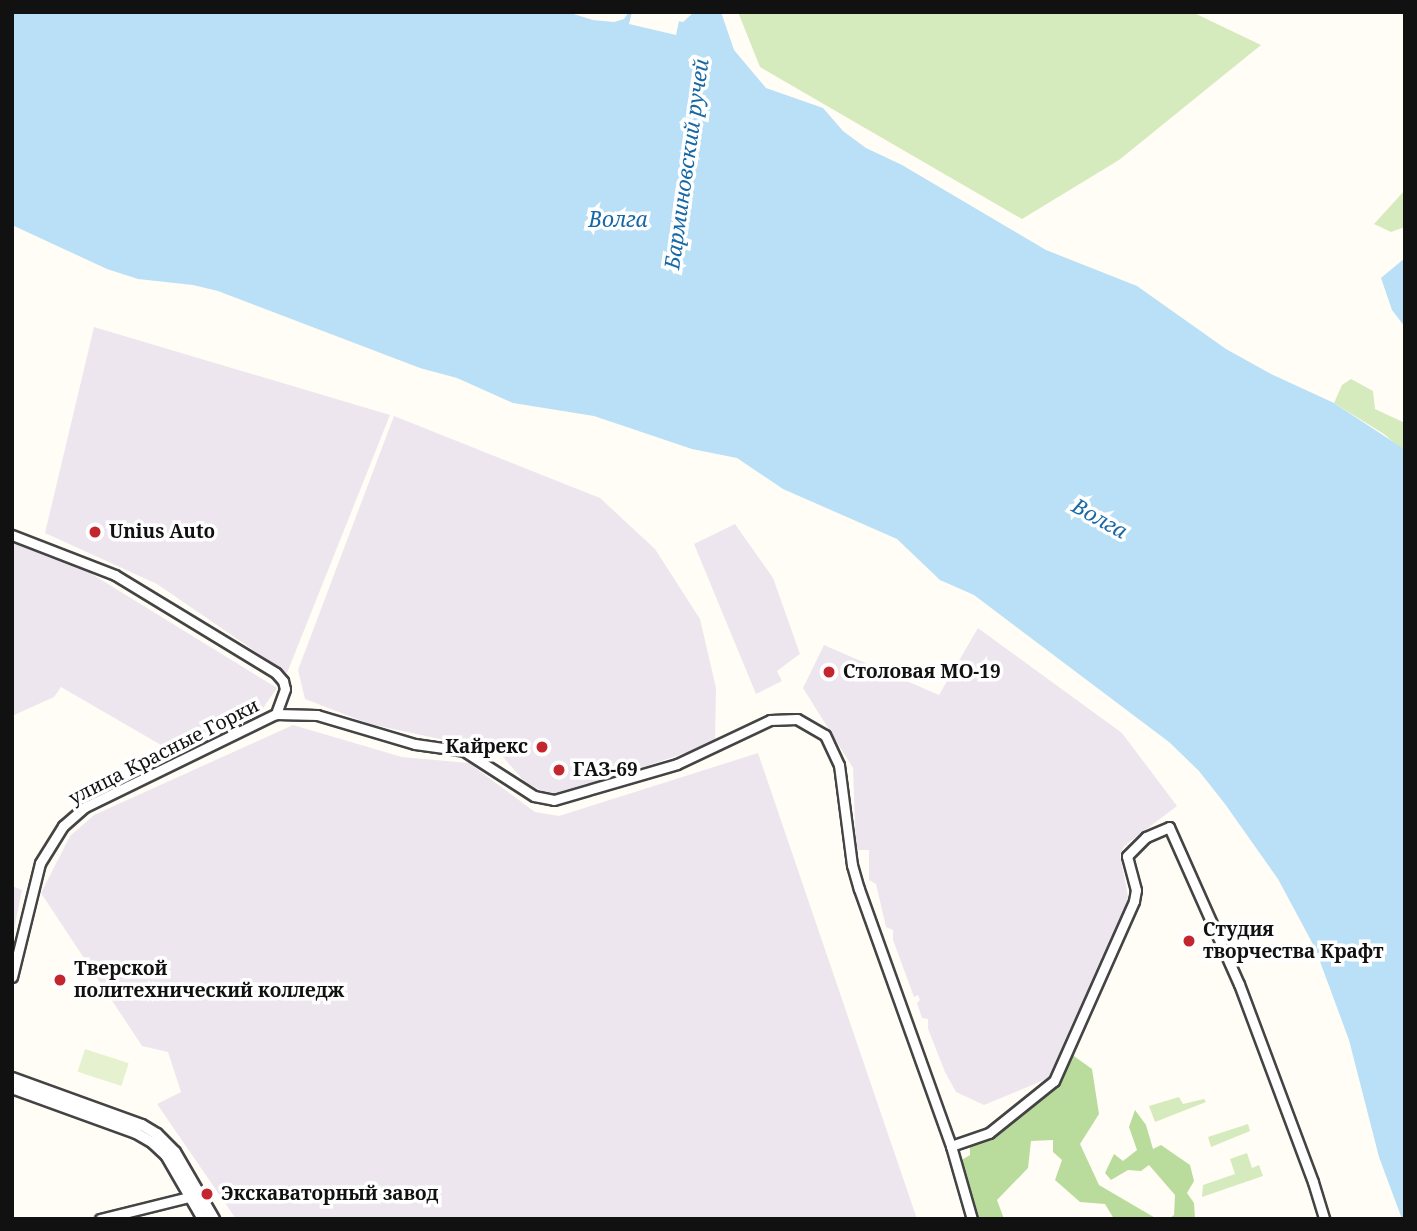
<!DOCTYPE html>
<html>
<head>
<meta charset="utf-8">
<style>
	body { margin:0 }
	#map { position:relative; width:1417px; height:1231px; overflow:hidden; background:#fffdf5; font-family:"Noto Serif",serif }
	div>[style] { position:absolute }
	.industrial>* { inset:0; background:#eee6ef }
	.green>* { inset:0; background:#d5ebbd }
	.forest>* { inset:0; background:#b9dc9c }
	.pitch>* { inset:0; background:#e6f2cf; transform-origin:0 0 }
	.water>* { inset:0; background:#b9e0f7 }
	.pier>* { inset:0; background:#fffdf5 }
	.roads { filter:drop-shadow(2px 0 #444) drop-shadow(-2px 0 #444) drop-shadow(0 2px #444) drop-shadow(0 -2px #444) }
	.minor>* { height:9px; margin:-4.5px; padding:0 4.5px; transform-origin:4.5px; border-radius:4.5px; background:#fff }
	.tertiary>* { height:10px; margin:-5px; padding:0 5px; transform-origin:5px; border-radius:5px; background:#fff }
	.dots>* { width:19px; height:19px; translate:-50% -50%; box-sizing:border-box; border:4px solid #fff; border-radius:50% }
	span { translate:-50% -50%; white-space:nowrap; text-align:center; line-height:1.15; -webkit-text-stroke:7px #fff; paint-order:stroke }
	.poi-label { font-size:19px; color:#111; font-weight:700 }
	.left { translate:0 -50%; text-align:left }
	.right { translate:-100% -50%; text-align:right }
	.street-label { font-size:19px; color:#111 }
	.water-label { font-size:21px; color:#1768a6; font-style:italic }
	.frame { position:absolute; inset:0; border:14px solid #111; pointer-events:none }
</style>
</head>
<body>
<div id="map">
	<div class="industrial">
		<i style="clip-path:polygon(94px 327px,390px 415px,287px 673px,157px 584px,45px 533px)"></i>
		<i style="clip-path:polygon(394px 416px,600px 498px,655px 549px,700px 619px,716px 688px,715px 743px,554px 797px,525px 782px,489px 741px,449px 741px,370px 724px,305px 699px,298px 670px)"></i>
		<i style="clip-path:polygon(735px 524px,773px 578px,800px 654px,777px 671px,782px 681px,756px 694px,694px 544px)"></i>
		<i style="clip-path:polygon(12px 542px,69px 560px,277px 688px,263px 708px,173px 752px,61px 687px,54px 697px,12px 716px)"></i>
		<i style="clip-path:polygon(978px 628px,1122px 733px,1177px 806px,1124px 846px,1120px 855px,1129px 902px,1049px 1078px,984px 1105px,956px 1092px,945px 1072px,928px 1029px,928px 1019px,922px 1018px,917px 1003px,920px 1000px,918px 995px,914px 997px,893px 940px,893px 930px,886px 927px,876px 884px,869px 880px,869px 850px,856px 850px,853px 768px,803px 688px,824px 645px,939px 695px)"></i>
		<i style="clip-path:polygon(293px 725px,402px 757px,469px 763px,535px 812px,559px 816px,758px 753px,917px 1219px,236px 1219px,157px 1104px,181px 1092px,168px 1052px,142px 1046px,41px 893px,70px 836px,94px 815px)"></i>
		<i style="clip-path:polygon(12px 886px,22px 890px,12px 940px)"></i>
	</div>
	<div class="green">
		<i style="clip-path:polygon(738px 12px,1192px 12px,1261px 45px,1119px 160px,1022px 219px,760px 67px)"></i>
		<i style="clip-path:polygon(1405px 190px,1405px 227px,1391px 232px,1374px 224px)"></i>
		<i style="clip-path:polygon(1351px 379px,1373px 391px,1375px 409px,1405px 423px,1405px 452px,1384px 434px,1334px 403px,1342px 385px)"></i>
		<i style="clip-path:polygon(1179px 1097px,1183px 1104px,1204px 1099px,1206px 1102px,1155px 1122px,1149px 1106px)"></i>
		<i style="clip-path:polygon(1248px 1124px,1250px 1131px,1211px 1147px,1208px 1137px)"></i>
		<i style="clip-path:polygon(1247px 1153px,1252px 1168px,1259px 1165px,1263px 1176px,1202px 1197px,1203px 1185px,1235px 1174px,1230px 1159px)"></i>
	</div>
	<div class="forest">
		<i style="clip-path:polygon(1071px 1054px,1092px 1069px,1099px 1114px,1080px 1144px,1099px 1185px,1157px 1219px,1114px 1219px,1105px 1204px,1080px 1202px,1055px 1180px,1062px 1160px,1053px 1152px,1053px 1140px,1031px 1141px,1028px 1168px,997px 1200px,1004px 1219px,978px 1219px,960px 1161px,970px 1155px,970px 1145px,990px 1136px,1055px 1083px)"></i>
		<i style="clip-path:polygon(1135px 1110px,1146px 1125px,1153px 1149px,1161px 1145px,1190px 1165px,1194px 1181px,1187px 1193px,1194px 1203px,1195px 1219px,1169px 1219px,1174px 1215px,1175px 1195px,1149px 1165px,1141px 1171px,1128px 1170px,1111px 1180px,1105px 1173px,1114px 1154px,1123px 1161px,1137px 1150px,1129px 1127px)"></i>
	</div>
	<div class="pitch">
		<i style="left:85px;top:1049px;width:46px;height:24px;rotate:18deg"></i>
	</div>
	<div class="water">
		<i style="clip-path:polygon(12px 12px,567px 12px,593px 20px,614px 22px,624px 19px,629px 12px,683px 22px,694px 12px,721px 12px,734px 50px,766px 88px,823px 108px,843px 131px,866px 148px,902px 165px,1046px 250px,1137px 286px,1226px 349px,1271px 374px,1334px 403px,1401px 447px,1405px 452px,1405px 1219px,1402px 1219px,1379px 1157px,1349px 1040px,1315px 948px,1278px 879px,1225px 804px,1199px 771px,1169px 742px,974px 595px,940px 580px,897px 539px,783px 489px,737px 458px,692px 449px,594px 416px,513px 403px,457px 378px,420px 368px,218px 291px,193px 285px,138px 279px,107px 269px,12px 225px)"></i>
		<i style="clip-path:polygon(1405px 258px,1405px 327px,1392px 310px,1381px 278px)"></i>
	</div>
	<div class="pier">
		<i style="clip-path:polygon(632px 12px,679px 21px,676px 35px,629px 24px)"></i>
	</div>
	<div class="roads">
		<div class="minor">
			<i style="left:12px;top:535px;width:110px;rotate:21.2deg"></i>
			<i style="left:115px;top:575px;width:188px;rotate:31.3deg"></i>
			<i style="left:276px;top:673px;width:11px;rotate:49deg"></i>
			<i style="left:283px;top:681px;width:8px;rotate:76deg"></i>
			<i style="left:285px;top:689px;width:27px;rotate:110deg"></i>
			<i style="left:12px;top:977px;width:117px;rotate:-76.2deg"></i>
			<i style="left:40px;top:863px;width:44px;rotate:-58.1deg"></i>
			<i style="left:63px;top:826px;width:29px;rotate:-41deg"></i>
			<i style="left:85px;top:807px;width:212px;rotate:-26deg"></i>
			<i style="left:276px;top:714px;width:41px;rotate:1.4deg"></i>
			<i style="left:317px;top:715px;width:102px;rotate:16.5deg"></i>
			<i style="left:415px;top:744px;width:49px;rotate:8.1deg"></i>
			<i style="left:464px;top:751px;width:83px;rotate:32.7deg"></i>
			<i style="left:534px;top:796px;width:20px;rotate:11deg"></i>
			<i style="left:554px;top:800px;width:128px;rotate:-16.3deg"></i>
			<i style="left:677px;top:764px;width:103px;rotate:-25.3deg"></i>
			<i style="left:770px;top:720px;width:27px;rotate:-2deg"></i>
			<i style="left:797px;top:719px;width:32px;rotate:30deg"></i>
			<i style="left:825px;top:735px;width:33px;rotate:65deg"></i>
			<i style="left:839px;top:765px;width:101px;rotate:82.6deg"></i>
			<i style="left:852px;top:865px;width:25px;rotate:74deg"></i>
			<i style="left:859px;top:889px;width:273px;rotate:70.3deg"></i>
			<i style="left:951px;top:1146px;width:76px;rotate:74deg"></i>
			<i style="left:951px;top:1146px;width:40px;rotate:-18.9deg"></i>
			<i style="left:989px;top:1133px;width:83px;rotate:-38.7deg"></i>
			<i style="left:1054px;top:1081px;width:197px;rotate:-66deg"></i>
			<i style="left:1134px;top:901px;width:11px;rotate:-80deg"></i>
			<i style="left:1136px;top:890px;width:35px;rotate:-105deg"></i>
			<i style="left:1127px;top:856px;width:27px;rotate:-45deg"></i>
			<i style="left:1146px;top:837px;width:25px;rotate:-23deg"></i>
			<i style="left:1169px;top:827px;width:172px;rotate:66deg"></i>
			<i style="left:1239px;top:984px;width:211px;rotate:69.5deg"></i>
			<i style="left:1313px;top:1182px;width:39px;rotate:73deg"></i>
			<i style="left:100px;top:1219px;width:100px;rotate:-13.9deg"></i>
		</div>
		<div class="tertiary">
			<i style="left:12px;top:1078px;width:138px;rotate:19.9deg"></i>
			<i style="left:142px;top:1125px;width:17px;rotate:31deg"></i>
			<i style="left:157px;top:1134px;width:25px;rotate:45deg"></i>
			<i style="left:175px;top:1152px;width:78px;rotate:59.8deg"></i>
			<i style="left:12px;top:1088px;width:132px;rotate:19.9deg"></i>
			<i style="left:136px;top:1133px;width:20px;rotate:30deg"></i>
			<i style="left:153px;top:1143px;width:18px;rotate:43deg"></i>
			<i style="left:166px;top:1155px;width:74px;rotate:60deg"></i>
		</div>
	</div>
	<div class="dots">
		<i style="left:95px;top:532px;background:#c4262e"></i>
		<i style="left:829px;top:672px;background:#c4262e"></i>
		<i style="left:542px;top:747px;background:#c4262e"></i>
		<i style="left:559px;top:770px;background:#c4262e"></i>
		<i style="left:1189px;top:941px;background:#c4262e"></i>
		<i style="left:60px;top:980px;background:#c4262e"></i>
		<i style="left:207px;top:1194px;background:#c4262e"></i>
	</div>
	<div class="poi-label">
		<span class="left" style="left:109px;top:532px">Unius Auto</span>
		<span class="left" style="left:843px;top:672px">Столовая МО-19</span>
		<span class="right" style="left:528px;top:747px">Кайрекс</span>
		<span class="left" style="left:573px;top:770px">ГАЗ-69</span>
		<span class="left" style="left:1203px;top:941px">Студия<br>творчества Крафт</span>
		<span class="left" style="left:74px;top:980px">Тверской<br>политехнический колледж</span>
		<span class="left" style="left:221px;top:1194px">Экскаваторный завод</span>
	</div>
	<div class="street-label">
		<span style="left:164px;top:752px;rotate:-27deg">улица Красные Горки</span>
	</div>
	<div class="water-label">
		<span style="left:686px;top:164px;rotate:-82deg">Барминовский ручей</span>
		<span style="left:618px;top:219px">Волга</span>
		<span style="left:1100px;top:518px;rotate:29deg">Волга</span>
	</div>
	<div class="frame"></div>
</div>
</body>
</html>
